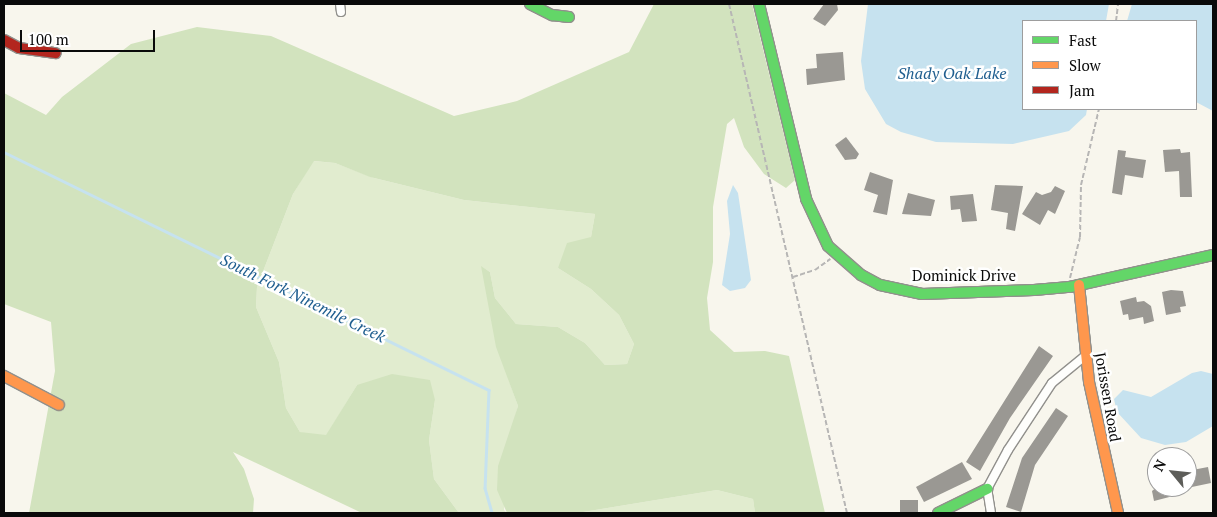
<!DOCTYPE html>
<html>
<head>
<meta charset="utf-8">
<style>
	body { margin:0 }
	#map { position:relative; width:1217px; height:517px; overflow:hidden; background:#f8f6ed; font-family:"PT Serif",serif }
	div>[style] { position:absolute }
	.green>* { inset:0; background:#e1eccf }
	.forest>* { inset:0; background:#d2e3be }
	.water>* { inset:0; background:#c6e2ef }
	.stream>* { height:2.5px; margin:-1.25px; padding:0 1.25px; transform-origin:1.25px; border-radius:1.25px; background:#c6e2ef }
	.building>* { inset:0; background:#9a9893; transform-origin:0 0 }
	.path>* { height:2px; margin-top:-1px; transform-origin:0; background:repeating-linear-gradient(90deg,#b7b6b5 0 5px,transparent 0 7.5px) }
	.roads { filter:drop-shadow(1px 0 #91908c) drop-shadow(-1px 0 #91908c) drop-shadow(0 1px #91908c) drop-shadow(0 -1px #91908c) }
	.street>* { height:8px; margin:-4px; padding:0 4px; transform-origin:4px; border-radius:4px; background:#fefefc }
	.fast>* { height:10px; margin:-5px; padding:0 5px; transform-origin:5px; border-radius:5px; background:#63d668 }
	.slow>* { height:10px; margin:-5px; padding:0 5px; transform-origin:5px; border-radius:5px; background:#ff974d }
	.jam>* { height:10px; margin:-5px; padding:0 5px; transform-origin:5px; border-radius:5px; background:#b3261e }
	span { translate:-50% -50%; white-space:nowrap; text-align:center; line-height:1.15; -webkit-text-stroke:5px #fff; paint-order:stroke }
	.street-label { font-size:15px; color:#0a0a0a }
	.water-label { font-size:16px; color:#1f5e8f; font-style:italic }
	.frame { position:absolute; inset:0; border:5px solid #0a0a0a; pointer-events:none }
	.legend { position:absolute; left:1022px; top:20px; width:175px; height:90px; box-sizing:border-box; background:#fff; border:1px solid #9d9d9d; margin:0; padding:6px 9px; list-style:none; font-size:15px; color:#0a0a0a }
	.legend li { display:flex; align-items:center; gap:10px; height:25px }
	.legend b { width:25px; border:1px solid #9d9d9d }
	.north { position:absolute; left:1147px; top:447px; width:50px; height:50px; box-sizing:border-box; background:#fff; border:1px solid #9d9d9d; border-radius:50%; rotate:298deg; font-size:14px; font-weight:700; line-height:20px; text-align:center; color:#0a0a0a }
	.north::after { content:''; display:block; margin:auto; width:18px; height:22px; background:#5d5d59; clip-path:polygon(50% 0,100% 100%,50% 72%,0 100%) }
	.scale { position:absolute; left:20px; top:30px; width:135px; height:22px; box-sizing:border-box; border:2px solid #0a0a0a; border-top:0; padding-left:6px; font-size:15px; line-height:18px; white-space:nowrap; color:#0a0a0a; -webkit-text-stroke:4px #fff; paint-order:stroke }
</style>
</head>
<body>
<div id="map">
	<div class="green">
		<i style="clip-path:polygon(313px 161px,335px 163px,374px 178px,464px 200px,595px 214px,591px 237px,558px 268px,591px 289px,619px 315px,634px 344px,627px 364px,605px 365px,585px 343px,558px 327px,516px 324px,495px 298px,490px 272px,482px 267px,509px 381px,518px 406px,511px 431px,504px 510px,507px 513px,459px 513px,434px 479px,429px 440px,435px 400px,357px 385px,323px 441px,300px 432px,286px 408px,279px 362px,256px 307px,257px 287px,293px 194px)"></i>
		<i style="clip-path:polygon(717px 490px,753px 499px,755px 513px,577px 513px)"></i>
	</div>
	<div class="forest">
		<i style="clip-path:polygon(654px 4px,752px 4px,795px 180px,786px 188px,764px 174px,744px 147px,734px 118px,727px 124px,713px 207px,713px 262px,707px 298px,710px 330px,734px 352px,765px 351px,789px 356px,825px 513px,755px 513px,753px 499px,717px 490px,577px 513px,507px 513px,497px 490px,498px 466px,518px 406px,496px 347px,481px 266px,490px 272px,495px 298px,516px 324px,558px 327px,585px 343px,605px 365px,627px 364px,634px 344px,619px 315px,591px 289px,558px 268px,567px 243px,591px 237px,595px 214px,464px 200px,370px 177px,335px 163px,314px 161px,293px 194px,257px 287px,256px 307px,279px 362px,286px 408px,300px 432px,326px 435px,357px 385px,392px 374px,430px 380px,435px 400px,429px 440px,434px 479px,459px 513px,362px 513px,233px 452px,244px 469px,254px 499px,253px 513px,29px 513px,55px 371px,51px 322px,4px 304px,4px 93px,46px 115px,62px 97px,131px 44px,197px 27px,271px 36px,454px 116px,517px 101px,629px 52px)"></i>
	</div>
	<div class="water">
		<i style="clip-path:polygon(868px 4px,1109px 4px,1106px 21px,1023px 21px,1023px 109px,1087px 109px,1086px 115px,1069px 131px,1013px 144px,936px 142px,901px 132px,886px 124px,865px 89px,861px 61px)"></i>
		<i style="clip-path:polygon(1132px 4px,1213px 4px,1213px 111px,1196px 102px,1196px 21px,1127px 21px)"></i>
		<i style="clip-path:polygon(733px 185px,738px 193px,751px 280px,745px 288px,730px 291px,722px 285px,730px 234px,727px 201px)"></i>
		<i style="clip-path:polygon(1201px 371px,1213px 374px,1213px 426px,1186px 442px,1165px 445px,1141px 438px,1117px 412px,1114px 399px,1123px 390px,1151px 397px,1192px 373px)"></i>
	</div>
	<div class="stream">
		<i style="left:4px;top:152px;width:540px;rotate:26.14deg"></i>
		<i style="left:489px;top:390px;width:98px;rotate:92.3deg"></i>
		<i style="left:485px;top:488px;width:26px;rotate:74deg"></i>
	</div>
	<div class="building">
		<i style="clip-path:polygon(824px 4px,837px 4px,838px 10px,825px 26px,813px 19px)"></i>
		<i style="clip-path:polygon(843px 52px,845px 80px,807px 85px,806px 69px,817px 68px,816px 54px)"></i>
		<i style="clip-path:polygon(846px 137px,859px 154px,856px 159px,845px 160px,835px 145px)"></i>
		<i style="clip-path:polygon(1180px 149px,1181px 153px,1190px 152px,1192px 197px,1180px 197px,1179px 171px,1165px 172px,1163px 150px)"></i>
		<i style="clip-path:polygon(1118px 150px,1126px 151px,1125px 157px,1146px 160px,1143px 178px,1125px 175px,1122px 195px,1112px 193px)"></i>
		<i style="clip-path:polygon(870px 172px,893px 180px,887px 215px,873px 212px,878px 195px,864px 190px)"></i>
		<i style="clip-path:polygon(995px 185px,1023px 186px,1015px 231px,1006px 229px,1008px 213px,991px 210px)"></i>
		<i style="clip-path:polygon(1055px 186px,1065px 191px,1055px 214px,1048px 210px,1040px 225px,1022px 214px,1036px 192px,1042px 195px,1051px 192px)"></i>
		<i style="clip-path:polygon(908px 193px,935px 200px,931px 216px,902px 214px)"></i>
		<i style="clip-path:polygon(973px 194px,977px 221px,962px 222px,960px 209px,951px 210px,950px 196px)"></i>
		<i style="clip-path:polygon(1171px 290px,1183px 291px,1186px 306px,1180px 307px,1181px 312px,1166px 315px,1162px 292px)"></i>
		<i style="clip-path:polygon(1136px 297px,1137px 302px,1144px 301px,1151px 306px,1154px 321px,1144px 324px,1143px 317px,1129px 320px,1128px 314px,1123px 315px,1120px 301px)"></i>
		<i style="clip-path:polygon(1039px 346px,1053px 356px,1010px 418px,980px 471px,966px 462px)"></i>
		<i style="clip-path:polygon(1056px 408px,1068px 416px,1035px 465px,1021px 512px,1006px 507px,1022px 458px)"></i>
		<i style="clip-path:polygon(962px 462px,972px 479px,924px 502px,916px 487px)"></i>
		<i style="clip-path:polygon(1208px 467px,1211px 483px,1187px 488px,1187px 471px)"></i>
		<i style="clip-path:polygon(1157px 487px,1176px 487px,1177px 495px,1154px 501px,1152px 491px)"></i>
		<i style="left:900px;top:500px;width:18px;height:13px"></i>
	</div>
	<div class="path">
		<i style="left:729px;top:4px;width:522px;rotate:76.95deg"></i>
		<i style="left:1116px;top:21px;width:17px;rotate:-83deg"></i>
		<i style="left:793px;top:277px;width:23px;rotate:-18deg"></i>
		<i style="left:815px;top:270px;width:19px;rotate:-36deg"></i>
		<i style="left:1070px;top:278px;width:42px;rotate:-76.3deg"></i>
		<i style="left:1080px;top:237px;width:52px;rotate:-88.9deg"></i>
		<i style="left:1081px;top:185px;width:78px;rotate:-76.7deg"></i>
	</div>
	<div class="roads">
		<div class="street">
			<i style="left:340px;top:4px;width:8px;rotate:83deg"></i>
			<i style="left:991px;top:513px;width:24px;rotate:-99deg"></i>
			<i style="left:987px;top:489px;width:44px;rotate:-61.7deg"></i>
			<i style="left:1008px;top:450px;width:80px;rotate:-56.7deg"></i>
			<i style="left:1052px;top:383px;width:43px;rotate:-39.3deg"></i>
		</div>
		<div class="fast">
			<i style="left:530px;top:4px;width:25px;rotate:27deg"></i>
			<i style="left:552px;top:15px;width:17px;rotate:7deg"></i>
			<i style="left:759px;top:4px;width:201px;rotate:76.4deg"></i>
			<i style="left:806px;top:199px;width:52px;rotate:64.9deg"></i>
			<i style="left:828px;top:246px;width:44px;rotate:41.3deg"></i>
			<i style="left:861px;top:275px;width:21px;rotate:28deg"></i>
			<i style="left:880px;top:285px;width:43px;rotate:12.1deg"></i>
			<i style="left:922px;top:294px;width:112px;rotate:-2deg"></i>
			<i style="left:1034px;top:290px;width:36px;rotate:-5deg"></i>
			<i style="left:1070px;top:287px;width:147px;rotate:-12.6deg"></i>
			<i style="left:938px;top:513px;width:55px;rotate:-26.1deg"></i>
		</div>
		<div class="slow">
			<i style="left:1079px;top:285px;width:98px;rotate:84.1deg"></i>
			<i style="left:1089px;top:382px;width:134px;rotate:77.5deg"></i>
			<i style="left:4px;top:376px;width:62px;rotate:27.8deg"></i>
		</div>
		<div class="jam">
			<i style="left:4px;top:40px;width:17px;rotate:28deg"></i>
			<i style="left:19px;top:48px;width:37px;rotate:8deg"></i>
		</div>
	</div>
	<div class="street-label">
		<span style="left:964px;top:276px">Dominick Drive</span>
		<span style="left:1108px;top:397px;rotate:80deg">Jorissen Road</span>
	</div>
	<div class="water-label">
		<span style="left:952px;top:73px">Shady Oak Lake</span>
		<span style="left:303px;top:298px;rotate:26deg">South Fork Ninemile Creek</span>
	</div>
	<div class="frame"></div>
	<ul class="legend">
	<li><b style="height:6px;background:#63d668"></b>Fast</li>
	<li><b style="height:6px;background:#ff974d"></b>Slow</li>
	<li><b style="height:6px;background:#b3261e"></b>Jam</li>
	</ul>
	<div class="north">N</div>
	<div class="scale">100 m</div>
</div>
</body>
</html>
